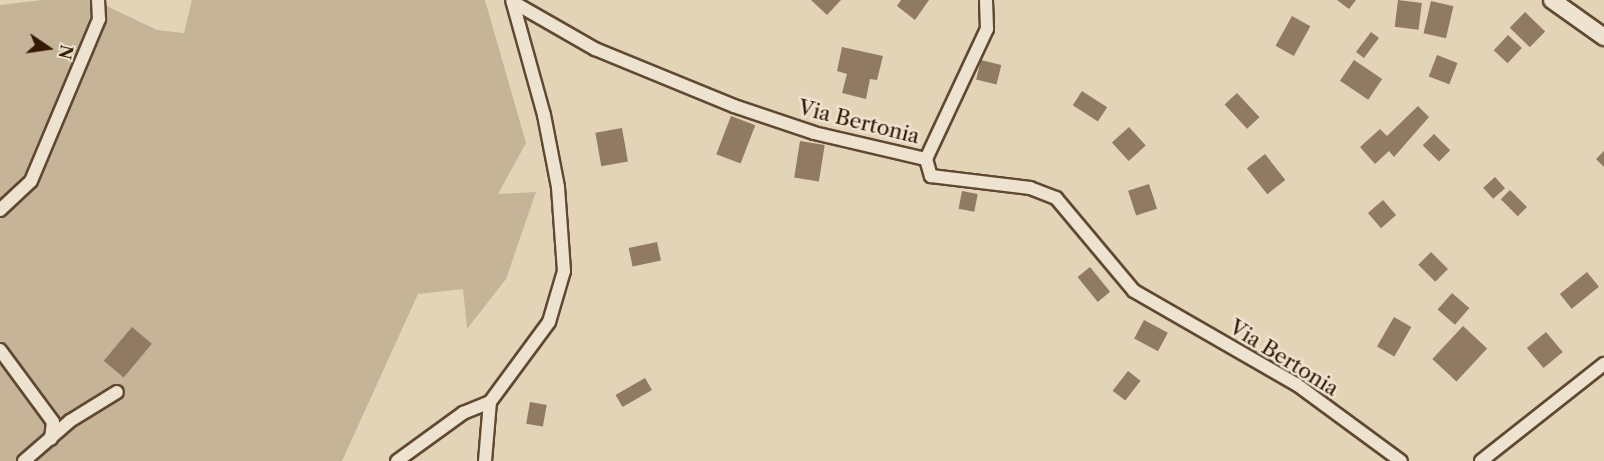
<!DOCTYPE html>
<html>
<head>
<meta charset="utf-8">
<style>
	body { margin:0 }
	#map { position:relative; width:1604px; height:461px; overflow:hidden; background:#e4d4b7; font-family:"Libre Caslon Text",serif }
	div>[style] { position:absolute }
	.green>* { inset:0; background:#c6b499 }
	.building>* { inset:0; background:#907a61; transform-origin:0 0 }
	.roads { filter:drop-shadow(2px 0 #614831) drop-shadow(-2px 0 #614831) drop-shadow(0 2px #614831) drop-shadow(0 -2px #614831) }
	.street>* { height:12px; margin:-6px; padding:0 6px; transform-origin:6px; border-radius:6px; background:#ede3d0 }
	.secondary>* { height:16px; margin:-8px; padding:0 8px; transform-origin:8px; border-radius:8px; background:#ede3d0 }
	span { translate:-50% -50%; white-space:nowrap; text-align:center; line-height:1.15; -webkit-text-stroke:5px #ede3d0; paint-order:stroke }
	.street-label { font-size:21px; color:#351904 }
	.north { position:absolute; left:18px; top:18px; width:60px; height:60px; -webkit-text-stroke:4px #ede3d0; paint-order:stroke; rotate:103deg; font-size:16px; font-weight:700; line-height:24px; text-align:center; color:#351904 }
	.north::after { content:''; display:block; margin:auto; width:21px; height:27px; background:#351904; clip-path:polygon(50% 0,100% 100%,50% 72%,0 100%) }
</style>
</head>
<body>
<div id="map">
	<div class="green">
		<i style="clip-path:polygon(42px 0,94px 0,157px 30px,184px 33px,192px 0,485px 0,526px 143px,498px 194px,536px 192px,506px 279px,467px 329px,463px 289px,418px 294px,342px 461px,0 461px,0 5px)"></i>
	</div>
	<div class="building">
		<i style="clip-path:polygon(811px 0,841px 0,827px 15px)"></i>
		<i style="clip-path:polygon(901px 0,929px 0,915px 20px,897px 6px)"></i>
		<i style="clip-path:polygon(1337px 0,1356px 0,1349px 9px)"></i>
		<i style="left:1398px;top:0;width:24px;height:27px;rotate:7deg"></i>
		<i style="left:1431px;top:1px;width:23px;height:33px;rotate:13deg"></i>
		<i style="left:1525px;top:12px;width:28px;height:22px;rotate:44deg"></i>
		<i style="left:1292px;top:16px;width:21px;height:34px;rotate:29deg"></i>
		<i style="left:1371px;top:32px;width:10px;height:25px;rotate:37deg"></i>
		<i style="left:1508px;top:35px;width:19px;height:21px;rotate:43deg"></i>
		<i style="clip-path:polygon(842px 47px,883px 56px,877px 80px,870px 79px,866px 99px,842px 93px,847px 74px,837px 71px)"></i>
		<i style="left:1437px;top:55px;width:22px;height:23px;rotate:21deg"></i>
		<i style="left:981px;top:60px;width:21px;height:20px;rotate:14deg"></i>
		<i style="left:1354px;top:60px;width:34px;height:25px;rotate:34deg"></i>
		<i style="left:1082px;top:91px;width:30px;height:17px;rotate:33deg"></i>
		<i style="left:1237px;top:93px;width:33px;height:17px;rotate:47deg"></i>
		<i style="clip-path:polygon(1418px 106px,1429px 117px,1394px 157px,1389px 151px,1375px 164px,1360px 147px,1380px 129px,1387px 136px)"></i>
		<i style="left:731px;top:116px;width:26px;height:41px;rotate:21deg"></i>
		<i style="left:1129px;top:127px;width:25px;height:23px;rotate:48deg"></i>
		<i style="left:622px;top:128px;width:34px;height:27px;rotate:80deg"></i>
		<i style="left:1434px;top:134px;width:23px;height:16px;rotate:45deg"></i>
		<i style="left:800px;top:141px;width:25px;height:37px;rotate:9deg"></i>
		<i style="clip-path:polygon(1604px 151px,1604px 167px,1596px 159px)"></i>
		<i style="left:1265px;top:154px;width:33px;height:23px;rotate:52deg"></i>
		<i style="left:1495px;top:177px;width:15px;height:16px;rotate:48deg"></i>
		<i style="left:1149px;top:184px;width:26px;height:22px;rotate:72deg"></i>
		<i style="left:1510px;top:190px;width:24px;height:13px;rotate:45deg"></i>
		<i style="left:962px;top:191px;width:16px;height:18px;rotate:11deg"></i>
		<i style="left:1383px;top:200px;width:20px;height:20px;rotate:49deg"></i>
		<i style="left:657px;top:242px;width:19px;height:29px;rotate:78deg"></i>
		<i style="left:1431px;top:252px;width:24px;height:18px;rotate:45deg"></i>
		<i style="left:1090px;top:267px;width:32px;height:16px;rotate:51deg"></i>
		<i style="left:1587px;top:272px;width:19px;height:35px;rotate:51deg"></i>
		<i style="left:1452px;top:293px;width:23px;height:22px;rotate:41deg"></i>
		<i style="left:1394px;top:317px;width:20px;height:34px;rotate:30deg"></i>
		<i style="left:1144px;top:320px;width:27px;height:21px;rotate:28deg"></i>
		<i style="left:1463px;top:326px;width:33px;height:45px;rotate:43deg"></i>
		<i style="left:132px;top:327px;width:26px;height:44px;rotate:40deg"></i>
		<i style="left:1546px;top:332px;width:26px;height:25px;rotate:50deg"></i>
		<i style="left:1128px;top:371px;width:16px;height:25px;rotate:38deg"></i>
		<i style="left:645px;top:378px;width:14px;height:34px;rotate:60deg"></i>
		<i style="left:530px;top:402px;width:17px;height:22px;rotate:10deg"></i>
	</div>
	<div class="roads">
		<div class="street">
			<i style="left:513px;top:2px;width:95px;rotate:29.8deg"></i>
			<i style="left:595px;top:49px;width:150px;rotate:22.3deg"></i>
			<i style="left:734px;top:106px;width:84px;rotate:18.6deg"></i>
			<i style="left:814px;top:133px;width:115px;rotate:13.1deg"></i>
			<i style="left:926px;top:159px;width:18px;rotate:74deg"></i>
			<i style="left:931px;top:176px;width:100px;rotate:6.9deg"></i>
			<i style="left:1030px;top:188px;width:28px;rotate:21deg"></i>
			<i style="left:1056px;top:198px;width:121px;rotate:50deg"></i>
			<i style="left:1134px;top:291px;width:187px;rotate:29.9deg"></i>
			<i style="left:1296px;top:384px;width:130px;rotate:36.3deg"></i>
			<i style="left:926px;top:159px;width:144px;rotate:-64.9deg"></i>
			<i style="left:987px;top:29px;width:29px;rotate:-92deg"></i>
			<i style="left:0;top:210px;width:42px;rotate:-43.1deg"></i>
			<i style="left:31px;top:181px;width:176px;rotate:-67.2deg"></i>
			<i style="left:99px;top:19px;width:19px;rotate:-93deg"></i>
			<i style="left:0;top:350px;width:89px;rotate:53.6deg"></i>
			<i style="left:53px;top:422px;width:17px;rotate:97deg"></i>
			<i style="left:24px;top:461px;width:61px;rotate:-41deg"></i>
			<i style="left:70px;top:421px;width:55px;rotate:-31.7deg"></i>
			<i style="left:397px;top:461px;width:82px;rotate:-36deg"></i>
			<i style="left:463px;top:413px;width:29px;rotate:-22deg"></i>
			<i style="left:490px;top:402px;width:99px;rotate:-53.6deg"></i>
			<i style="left:549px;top:322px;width:53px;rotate:-73.6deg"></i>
			<i style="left:564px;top:271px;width:84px;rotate:-94.1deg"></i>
			<i style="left:558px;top:187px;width:73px;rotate:-101deg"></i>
			<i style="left:544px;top:115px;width:119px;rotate:-105.5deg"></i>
			<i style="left:485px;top:461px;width:59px;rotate:-85.2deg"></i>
			<i style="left:1481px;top:461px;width:157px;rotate:-38.3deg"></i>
		</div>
		<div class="secondary">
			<i style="left:1552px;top:0;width:64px;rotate:35.4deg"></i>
		</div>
	</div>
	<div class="street-label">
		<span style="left:859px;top:122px;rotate:14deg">Via Bertonia</span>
		<span style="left:1284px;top:358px;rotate:32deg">Via Bertonia</span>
	</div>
	<div class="north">N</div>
</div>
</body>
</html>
